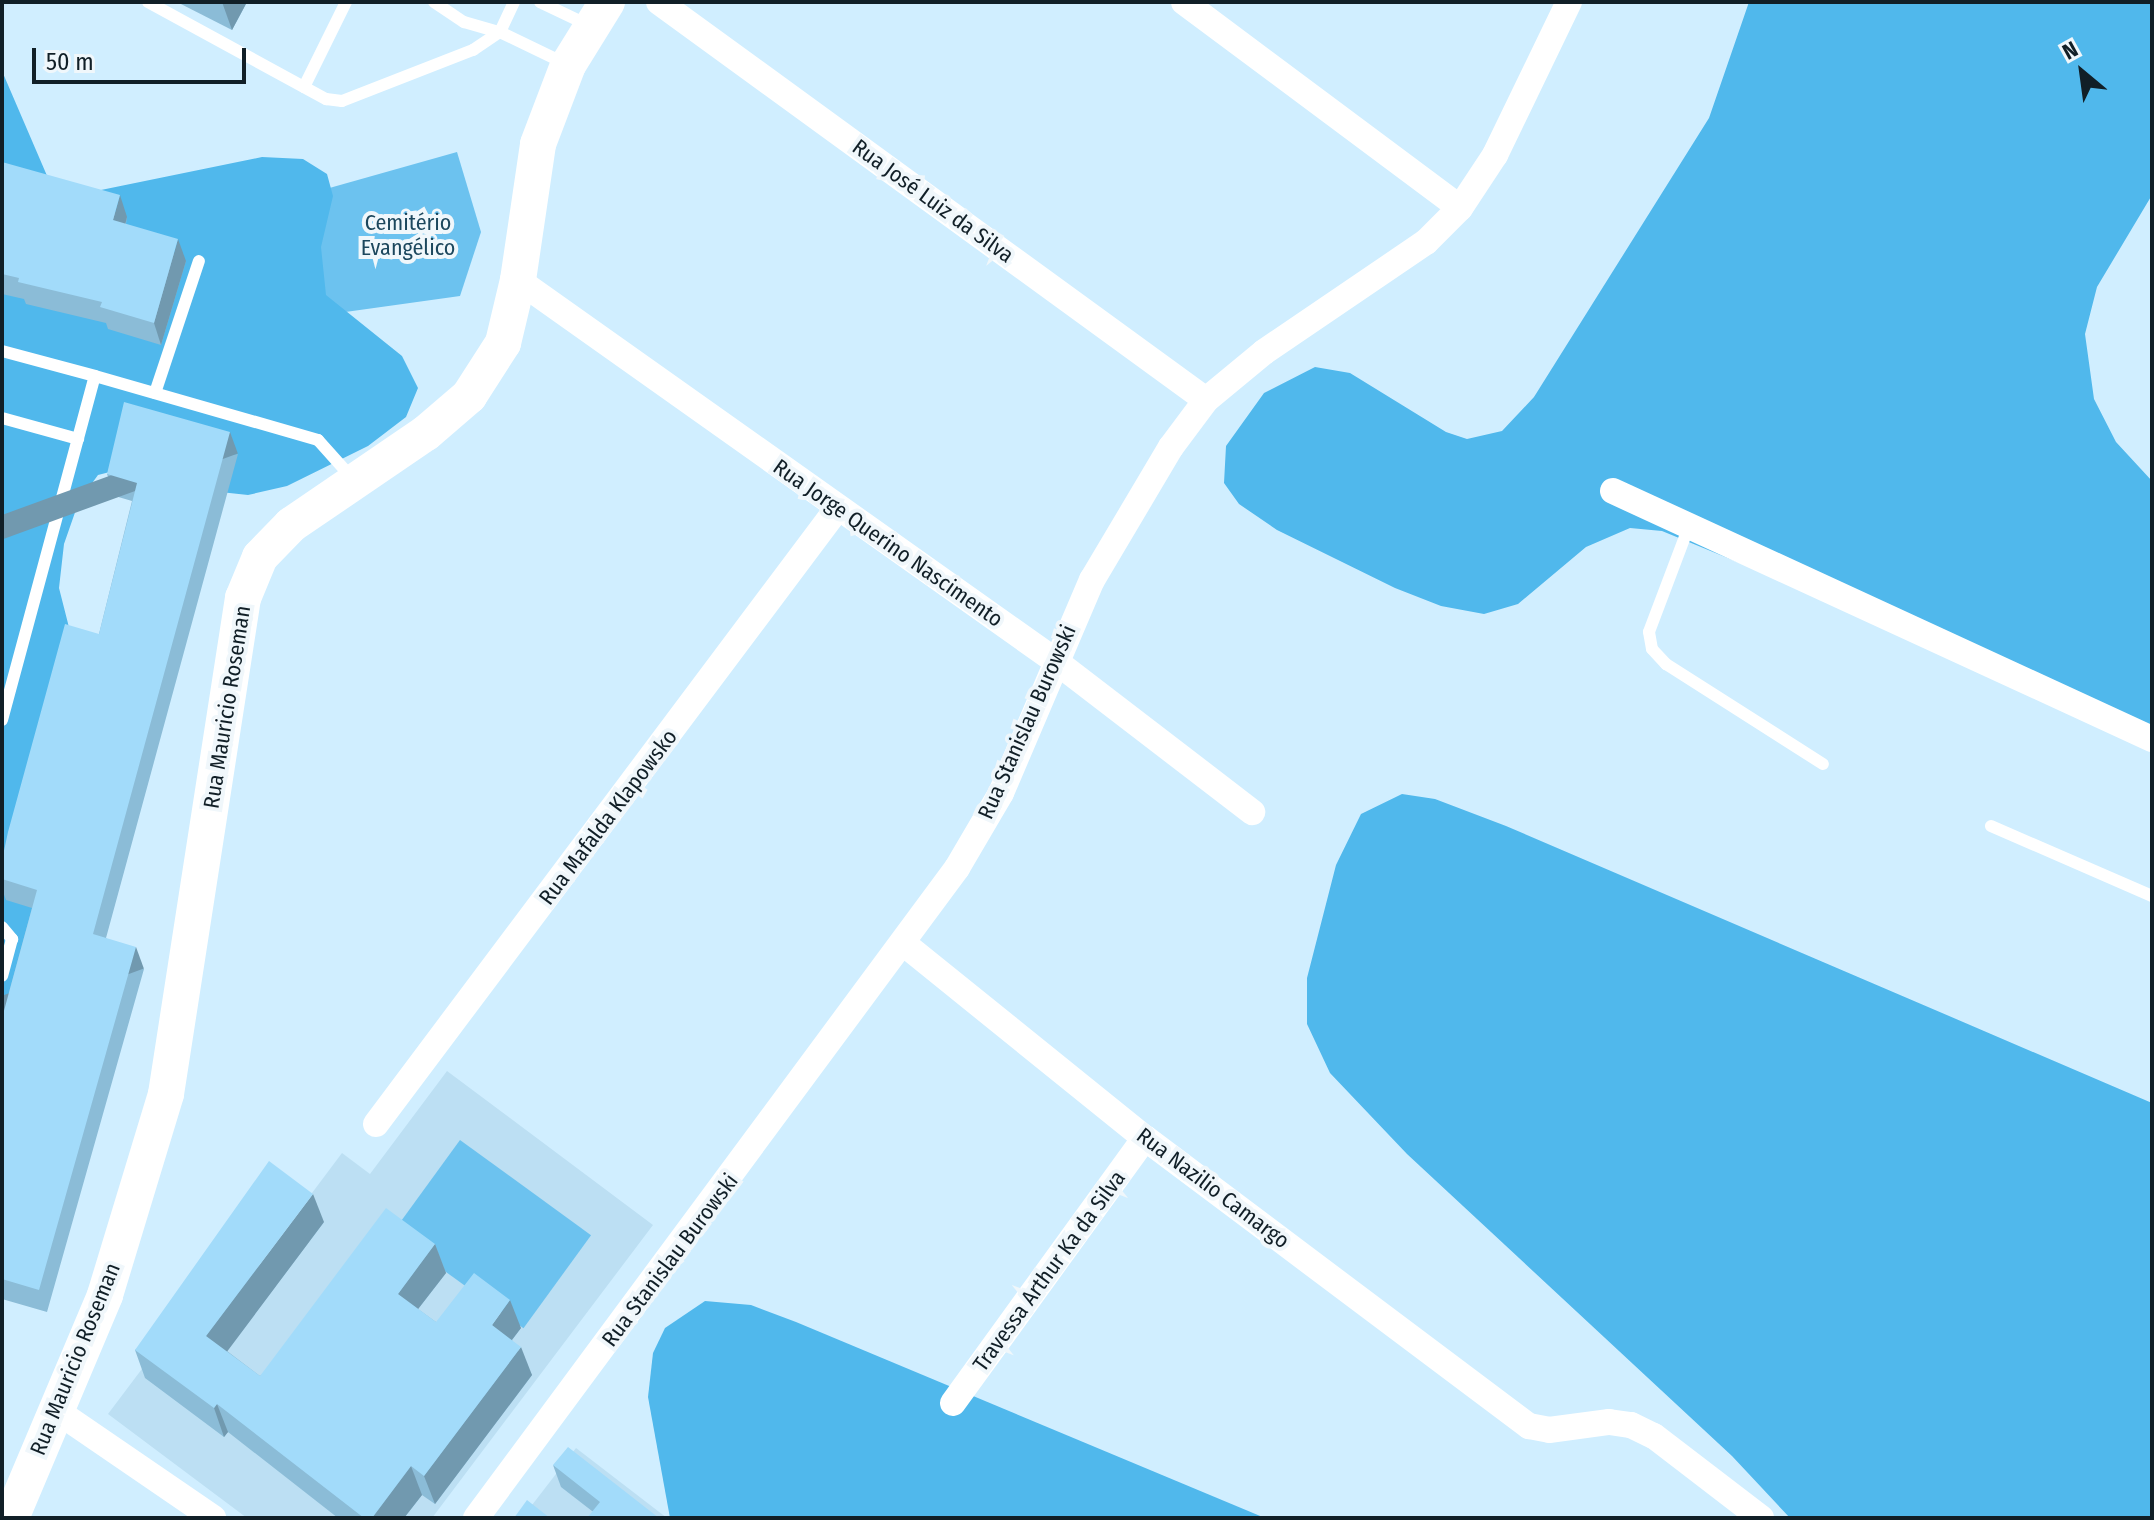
<!DOCTYPE html>
<html>
<head>
<meta charset="utf-8">
<style>
	body { margin:0 }
	#map { position:relative; width:2154px; height:1520px; overflow:hidden; background:#d0eeff; font-family:"Fira Sans Condensed",sans-serif }
	div>[style] { position:absolute }
	.built>* { inset:0; background:#bcdff3 }
	.green>* { inset:0; background:#6cc2ef; transform-origin:0 0 }
	.forest>* { inset:0; background:#50b8ec }
	.lane>* { height:12px; margin:-6px; padding:0 6px; transform-origin:6px; border-radius:6px; background:#fff }
	.street>* { height:26px; margin:-13px; padding:0 13px; transform-origin:13px; border-radius:13px; background:#fff }
	.secondary>* { height:36px; margin:-18px; padding:0 18px; transform-origin:18px; border-radius:18px; background:#fff }
	.wall>* { inset:0; background:#8bbcd7 }
	.shaded-wall>* { inset:0; background:#7199af; transform-origin:0 0 }
	.building>* { inset:0; background:#a2dbfa }
	span { translate:-50% -50%; white-space:nowrap; text-align:center; line-height:1.15; -webkit-text-stroke:8px #f0f7fb; paint-order:stroke }
	.street-label { font-size:22px; color:#111f27 }
	.park-label { font-size:22px; color:#1c475d }
	.frame { position:absolute; inset:0; border:4px solid #111f27; pointer-events:none }
	.north { position:absolute; left:2042px; top:32px; width:80px; height:80px; -webkit-text-stroke:6px #f0f7fb; paint-order:stroke; rotate:331deg; font-size:22px; font-weight:700; line-height:32px; text-align:center; color:#111f27 }
	.north::after { content:''; display:block; margin:auto; width:28px; height:36px; background:#111f27; clip-path:polygon(50% 0,100% 100%,50% 72%,0 100%) }
	.scale { position:absolute; left:32px; top:48px; width:214px; height:36px; box-sizing:border-box; border:4px solid #111f27; border-top:0; padding-left:10px; font-size:24px; line-height:28px; white-space:nowrap; color:#111f27; -webkit-text-stroke:6px #f0f7fb; paint-order:stroke }
</style>
</head>
<body>
<div id="map">
	<div class="built">
		<i style="clip-path:polygon(447px 1071px,653px 1225px,432px 1518px,247px 1518px,108px 1414px,285px 1179px,309px 1197px,342px 1153px,370px 1174px)"></i>
		<i style="clip-path:polygon(576px 1448px,667px 1518px,522px 1518px)"></i>
	</div>
	<div class="green">
		<i style="clip-path:polygon(457px 152px,481px 232px,460px 296px,230px 328px,294px 198px)"></i>
		<i style="left:460px;top:1140px;width:162px;height:115px;rotate:36deg"></i>
	</div>
	<div class="forest">
		<i style="clip-path:polygon(1749px 2px,2152px 2px,2152px 195px,2097px 287px,2085px 334px,2094px 399px,2116px 442px,2152px 481px,2152px 732px,1662px 531px,1630px 528px,1586px 547px,1518px 604px,1484px 614px,1441px 606px,1395px 588px,1277px 530px,1239px 504px,1224px 483px,1226px 446px,1264px 393px,1315px 367px,1350px 373px,1446px 432px,1467px 439px,1502px 431px,1534px 397px,1709px 118px)"></i>
		<i style="clip-path:polygon(2px 71px,57px 199px,262px 157px,303px 159px,327px 174px,333px 196px,321px 247px,326px 295px,402px 356px,418px 388px,406px 417px,368px 446px,287px 486px,248px 495px,211px 491px,145px 463px,98px 475px,79px 501px,64px 544px,59px 588px,74px 647px,118px 737px,2px 1095px)"></i>
		<i style="clip-path:polygon(1402px 794px,1435px 799px,1506px 826px,2152px 1103px,2152px 1518px,1790px 1518px,1732px 1456px,1407px 1154px,1330px 1073px,1307px 1024px,1307px 978px,1336px 865px,1361px 814px)"></i>
		<i style="clip-path:polygon(705px 1301px,751px 1305px,796px 1322px,1265px 1518px,670px 1518px,648px 1397px,653px 1353px,665px 1328px)"></i>
	</div>
	<div class="lane">
		<i style="left:148px;top:2px;width:203px;rotate:28.6deg"></i>
		<i style="left:326px;top:99px;width:16px;rotate:7deg"></i>
		<i style="left:342px;top:101px;width:141px;rotate:-21.3deg"></i>
		<i style="left:473px;top:50px;width:32px;rotate:-34deg"></i>
		<i style="left:500px;top:32px;width:33px;rotate:-65deg"></i>
		<i style="left:434px;top:2px;width:36px;rotate:34deg"></i>
		<i style="left:464px;top:22px;width:37px;rotate:16deg"></i>
		<i style="left:500px;top:32px;width:71px;rotate:25.8deg"></i>
		<i style="left:540px;top:2px;width:53px;rotate:25.6deg"></i>
		<i style="left:304px;top:87px;width:95px;rotate:-63.7deg"></i>
		<i style="left:2px;top:351px;width:96px;rotate:15deg"></i>
		<i style="left:155px;top:393px;width:139px;rotate:-71.6deg"></i>
		<i style="left:2px;top:418px;width:79px;rotate:15.4deg"></i>
		<i style="left:1689px;top:526px;width:113px;rotate:110.7deg"></i>
		<i style="left:1649px;top:632px;width:17px;rotate:80deg"></i>
		<i style="left:1652px;top:649px;width:21px;rotate:47deg"></i>
		<i style="left:1666px;top:664px;width:186px;rotate:32.5deg"></i>
		<i style="left:2px;top:720px;width:356px;rotate:-74.9deg"></i>
		<i style="left:95px;top:376px;width:232px;rotate:16deg"></i>
		<i style="left:318px;top:440px;width:52px;rotate:48.1deg"></i>
		<i style="left:1991px;top:826px;width:176px;rotate:23.5deg"></i>
		<i style="left:2px;top:927px;width:16px;rotate:50deg"></i>
		<i style="left:12px;top:939px;width:38px;rotate:105deg"></i>
	</div>
	<div class="street">
		<i style="left:659px;top:2px;width:676px;rotate:36.04deg"></i>
		<i style="left:1184px;top:2px;width:344px;rotate:36.7deg"></i>
		<i style="left:518px;top:280px;width:657px;rotate:35.33deg"></i>
		<i style="left:1054px;top:660px;width:250px;rotate:37.5deg"></i>
		<i style="left:1613px;top:491px;width:593px;rotate:24.71deg"></i>
		<i style="left:903px;top:943px;width:311px;rotate:38.9deg"></i>
		<i style="left:1145px;top:1138px;width:480px;rotate:36.9deg"></i>
		<i style="left:1529px;top:1426px;width:20px;rotate:11deg"></i>
		<i style="left:1549px;top:1430px;width:61px;rotate:-7.6deg"></i>
		<i style="left:1609px;top:1422px;width:22px;rotate:8deg"></i>
		<i style="left:1631px;top:1425px;width:25px;rotate:26deg"></i>
		<i style="left:1654px;top:1436px;width:135px;rotate:37.5deg"></i>
		<i style="left:376px;top:1124px;width:769px;rotate:-53.15deg"></i>
		<i style="left:953px;top:1403px;width:327px;rotate:-54.1deg"></i>
		<i style="left:54px;top:1409px;width:193px;rotate:34.4deg"></i>
		<i style="left:476px;top:1518px;width:809px;rotate:-53.5deg"></i>
		<i style="left:957px;top:868px;width:87px;rotate:-59.6deg"></i>
		<i style="left:1001px;top:793px;width:232px;rotate:-66.9deg"></i>
		<i style="left:1092px;top:580px;width:155px;rotate:-59.3deg"></i>
		<i style="left:1171px;top:447px;width:59px;rotate:-53.3deg"></i>
		<i style="left:1206px;top:400px;width:75px;rotate:-39.6deg"></i>
		<i style="left:1264px;top:352px;width:196px;rotate:-34.2deg"></i>
		<i style="left:1426px;top:242px;width:48px;rotate:-45deg"></i>
		<i style="left:1460px;top:208px;width:64px;rotate:-56.6deg"></i>
		<i style="left:1495px;top:155px;width:170px;rotate:-64.2deg"></i>
	</div>
	<div class="secondary">
		<i style="left:11px;top:1518px;width:242px;rotate:-67.1deg"></i>
		<i style="left:105px;top:1295px;width:210px;rotate:-73.1deg"></i>
		<i style="left:166px;top:1094px;width:502px;rotate:-81.18deg"></i>
		<i style="left:243px;top:598px;width:44px;rotate:-67.5deg"></i>
		<i style="left:260px;top:557px;width:45px;rotate:-45.9deg"></i>
		<i style="left:291px;top:525px;width:163px;rotate:-34.3deg"></i>
		<i style="left:426px;top:433px;width:57px;rotate:-40.7deg"></i>
		<i style="left:469px;top:396px;width:63px;rotate:-57.3deg"></i>
		<i style="left:503px;top:343px;width:65px;rotate:-76.6deg"></i>
		<i style="left:518px;top:280px;width:137px;rotate:-81.6deg"></i>
		<i style="left:538px;top:144px;width:85px;rotate:-69.2deg"></i>
		<i style="left:568px;top:65px;width:74px;rotate:-58.2deg"></i>
	</div>
	<div class="wall">
		<i style="clip-path:polygon(177px 2px,247px 2px,232px 30px)"></i>
		<i style="clip-path:polygon(2px 162px,127px 217px,126px 224px,186px 261px,161px 345px,108px 329px,106px 323px,26px 304px,24px 299px,2px 294px)"></i>
		<i style="clip-path:polygon(238px 454px,106px 938px,144px 969px,47px 1312px,2px 1299px,2px 1018px,32px 908px,6px 900px,2px 889px,2px 860px,99px 634px,132px 501px,115px 496px,107px 474px)"></i>
		<i style="clip-path:polygon(324px 1222px,227px 1351px,260px 1376px,435px 1244px,446px 1273px,418px 1309px,436px 1322px,521px 1328px,512px 1340px,532px 1375px,435px 1504px,422px 1495px,404px 1518px,338px 1518px,228px 1432px,224px 1437px,145px 1378px,135px 1350px)"></i>
		<i style="clip-path:polygon(553px 1465px,659px 1518px,592px 1511px,561px 1487px)"></i>
	</div>
	<div class="shaded-wall">
		<i style="clip-path:polygon(222px 2px,247px 2px,232px 30px)"></i>
		<i style="clip-path:polygon(120px 195px,127px 217px,121px 241px,113px 220px)"></i>
		<i style="clip-path:polygon(178px 239px,186px 261px,161px 345px,154px 323px)"></i>
		<i style="left:230px;top:432px;width:23px;height:520px;rotate:70deg"></i>
		<i style="left:136px;top:947px;width:23px;height:356px;rotate:70deg"></i>
		<i style="clip-path:polygon(313px 1194px,324px 1222px,217px 1365px,206px 1336px)"></i>
		<i style="clip-path:polygon(435px 1244px,446px 1273px,408px 1322px,398px 1294px)"></i>
		<i style="clip-path:polygon(510px 1300px,521px 1328px,502px 1353px,492px 1325px)"></i>
		<i style="clip-path:polygon(521px 1347px,532px 1375px,435px 1504px,424px 1476px)"></i>
		<i style="clip-path:polygon(217px 1404px,228px 1432px,224px 1437px,214px 1408px)"></i>
		<i style="clip-path:polygon(411px 1466px,422px 1495px,404px 1518px,372px 1518px)"></i>
	</div>
	<div class="building">
		<i style="clip-path:polygon(2px 162px,120px 195px,113px 220px,178px 239px,154px 323px,100px 307px,102px 302px,18px 282px,19px 278px,2px 274px)"></i>
		<i style="clip-path:polygon(124px 402px,230px 432px,93px 934px,136px 947px,39px 1290px,2px 1279px,2px 1018px,37px 890px,2px 879px,2px 860px,8px 832px,65px 624px,99px 634px,137px 483px,107px 474px)"></i>
		<i style="clip-path:polygon(269px 1161px,313px 1194px,206px 1336px,260px 1376px,386px 1208px,435px 1244px,398px 1294px,436px 1322px,474px 1273px,510px 1300px,492px 1325px,521px 1347px,424px 1476px,411px 1466px,372px 1518px,364px 1518px,217px 1404px,214px 1408px,135px 1350px)"></i>
		<i style="clip-path:polygon(568px 1447px,659px 1518px,587px 1518px,600px 1502px,553px 1465px)"></i>
		<i style="clip-path:polygon(527px 1500px,550px 1518px,514px 1518px)"></i>
	</div>
	<div class="street-label">
		<span style="left:933px;top:201px;rotate:36deg">Rua José Luiz da Silva</span>
		<span style="left:888px;top:543px;rotate:35deg">Rua Jorge Querino Nascimento</span>
		<span style="left:227px;top:707px;rotate:-81deg">Rua Mauricio Roseman</span>
		<span style="left:1027px;top:722px;rotate:-66deg">Rua Stanislau Burowski</span>
		<span style="left:608px;top:817px;rotate:-53deg">Rua Mafalda Klapowsko</span>
		<span style="left:1213px;top:1188px;rotate:37deg">Rua Nazilio Camargo</span>
		<span style="left:670px;top:1260px;rotate:-53deg">Rua Stanislau Burowski</span>
		<span style="left:1049px;top:1271px;rotate:-54deg">Travessa Arthur Ka da Silva</span>
		<span style="left:75px;top:1359px;rotate:-68deg">Rua Mauricio Roseman</span>
	</div>
	<div class="park-label">
		<span style="left:408px;top:235px">Cemitério<br>Evangélico</span>
	</div>
	<div class="frame"></div>
	<div class="north">N</div>
	<div class="scale">50 m</div>
</div>
</body>
</html>
